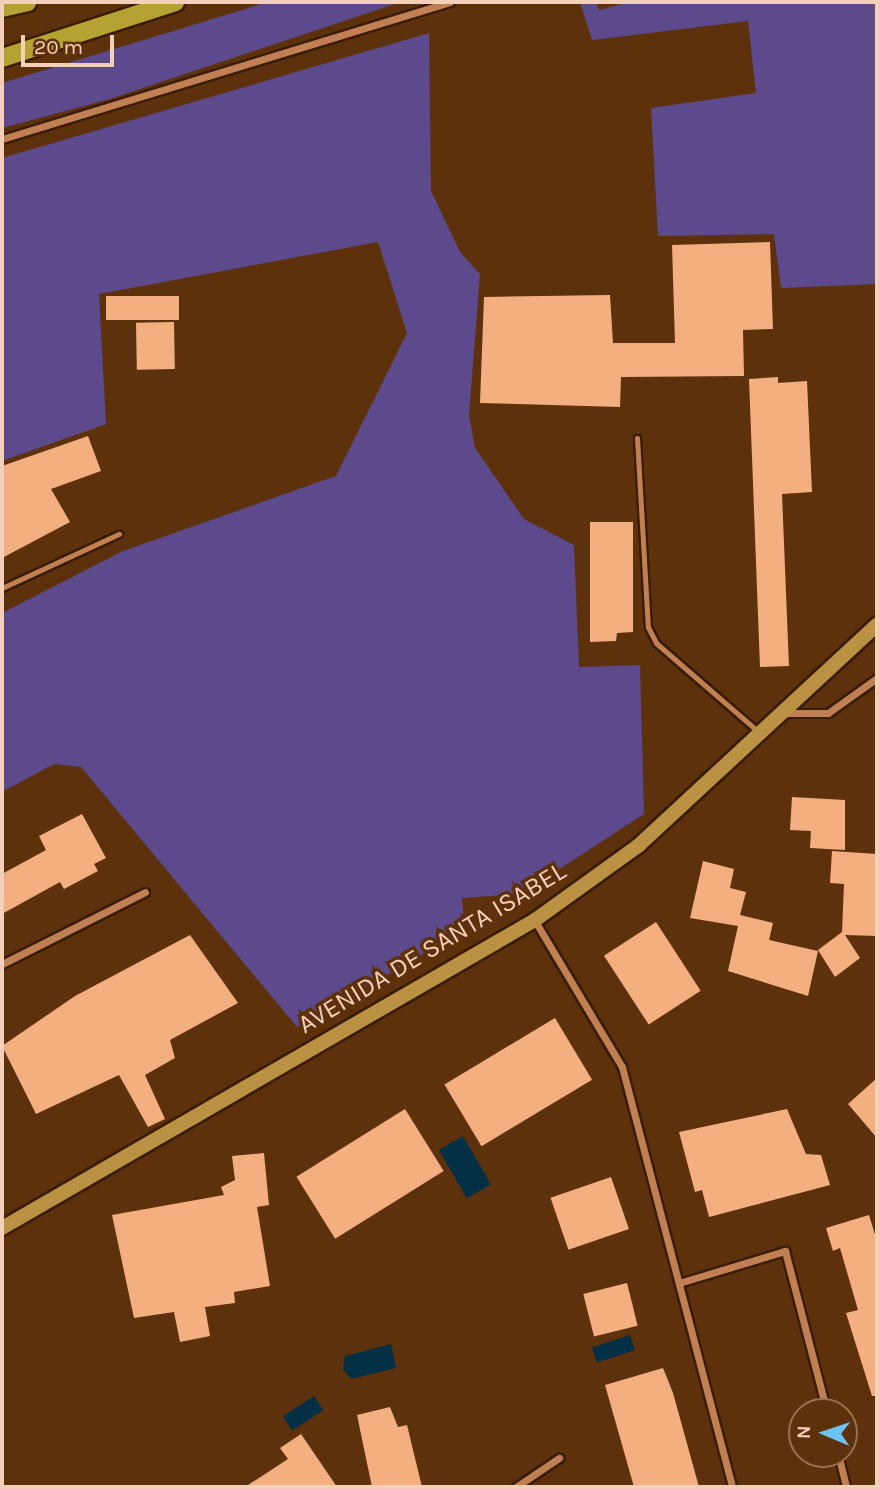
<!DOCTYPE html>
<html>
<head>
<meta charset="utf-8">
<style>
	body { margin:0 }
	#map { position:relative; width:879px; height:1489px; overflow:hidden; background:#5e310d; font-family:Karla,sans-serif }
	div>[style] { position:absolute }
	.green>* { inset:0; background:#5c4a8c }
	.water>* { inset:0; background:#033044; transform-origin:0 0 }
	.building>* { inset:0; background:#f4af81; transform-origin:0 0 }
	.roads { filter:drop-shadow(2px 0 #3b1c04) drop-shadow(-2px 0 #3b1c04) drop-shadow(0 2px #3b1c04) drop-shadow(0 -2px #3b1c04) }
	.lane>* { height:5px; margin:-2.5px; padding:0 2.5px; transform-origin:2.5px; border-radius:2.5px; background:#c18053 }
	.street>* { height:7px; margin:-3.5px; padding:0 3.5px; transform-origin:3.5px; border-radius:3.5px; background:#c18053 }
	.secondary>* { height:14px; margin:-7px; padding:0 7px; transform-origin:7px; border-radius:7px; background:#bb9143 }
	.primary>* { height:18px; margin:-9px; padding:0 9px; transform-origin:9px; border-radius:9px; background:#b6a233 }
	span { translate:-50% -50%; white-space:nowrap; text-align:center; line-height:1.15; -webkit-text-stroke:7px #5e310d; paint-order:stroke }
	.street-label { font-size:26px; color:#f4d0ba }
	.frame { position:absolute; inset:0; border:4px solid #f4d0ba; pointer-events:none }
	.north { position:absolute; left:788px; top:1398px; width:70px; height:70px; box-sizing:border-box; background:#5e310d; border:2px solid #9a7152; border-radius:50%; rotate:272deg; font-size:19px; font-weight:700; line-height:28px; text-align:center; color:#f4d0ba }
	.north::after { content:''; display:block; margin:auto; width:24px; height:32px; background:#6cc3f2; clip-path:polygon(50% 0,100% 100%,50% 72%,0 100%) }
	.scale { position:absolute; left:21px; top:35px; width:93px; height:32px; box-sizing:border-box; border:4px solid #f4d0ba; border-top:0; padding-left:9px; font-size:21px; line-height:24px; white-space:nowrap; color:#f4d0ba; -webkit-text-stroke:5px #5e310d; paint-order:stroke }
</style>
</head>
<body>
<div id="map">
	<div class="green">
		<i style="clip-path:polygon(268px 2px,401px 2px,110px 99px,2px 128px,2px 83px)"></i>
		<i style="clip-path:polygon(580px 2px,596px 2px,599px 10px,630px 2px,877px 2px,877px 284px,781px 288px,774px 234px,658px 236px,651px 108px,756px 93px,748px 21px,592px 40px)"></i>
		<i style="clip-path:polygon(429px 33px,431px 191px,460px 252px,480px 274px,469px 415px,475px 448px,524px 519px,574px 545px,579px 667px,640px 665px,644px 814px,521px 894px,462px 898px,465px 930px,297px 1027px,81px 767px,54px 764px,2px 792px,2px 613px,123px 551px,336px 476px,407px 333px,378px 242px,99px 294px,106px 424px,2px 461px,2px 158px)"></i>
	</div>
	<div class="water">
		<i style="left:463px;top:1136px;width:56px;height:28px;rotate:60deg"></i>
		<i style="left:630px;top:1335px;width:16px;height:40px;rotate:72deg"></i>
		<i style="clip-path:polygon(391px 1344px,396px 1368px,351px 1379px,343px 1369px,345px 1356px)"></i>
		<i style="left:314px;top:1396px;width:17px;height:37px;rotate:57deg"></i>
	</div>
	<div class="building">
		<i style="clip-path:polygon(770px 242px,773px 329px,743px 330px,744px 376px,621px 377px,620px 407px,480px 403px,484px 297px,610px 295px,613px 343px,675px 343px,672px 245px)"></i>
		<i style="left:106px;top:296px;width:73px;height:24px"></i>
		<i style="left:174px;top:322px;width:47px;height:38px;rotate:89deg"></i>
		<i style="clip-path:polygon(778px 377px,778px 383px,807px 381px,812px 492px,782px 494px,789px 666px,760px 667px,749px 379px)"></i>
		<i style="clip-path:polygon(88px 436px,101px 471px,51px 489px,70px 522px,2px 558px,2px 466px)"></i>
		<i style="clip-path:polygon(590px 522px,633px 522px,633px 632px,617px 633px,616px 641px,590px 642px)"></i>
		<i style="clip-path:polygon(792px 797px,845px 800px,845px 850px,810px 848px,811px 831px,790px 830px)"></i>
		<i style="clip-path:polygon(82px 814px,106px 858px,94px 864px,98px 871px,64px 889px,60px 882px,2px 914px,2px 874px,46px 850px,39px 836px)"></i>
		<i style="clip-path:polygon(832px 851px,877px 854px,877px 936px,845px 935px,860px 958px,835px 977px,818px 950px,842px 932px,844px 884px,830px 883px)"></i>
		<i style="clip-path:polygon(703px 861px,734px 869px,730px 888px,746px 892px,740px 915px,773px 923px,769px 940px,818px 951px,808px 996px,728px 971px,738px 926px,690px 918px)"></i>
		<i style="left:656px;top:922px;width:82px;height:62px;rotate:57deg"></i>
		<i style="clip-path:polygon(190px 935px,238px 1003px,170px 1040px,175px 1058px,145px 1075px,165px 1119px,148px 1127px,119px 1075px,36px 1114px,2px 1046px,75px 996px)"></i>
		<i style="left:555px;top:1018px;width:72px;height:129px;rotate:59deg"></i>
		<i style="clip-path:polygon(877px 1078px,877px 1138px,848px 1104px)"></i>
		<i style="left:405px;top:1109px;width:73px;height:128px;rotate:58deg"></i>
		<i style="clip-path:polygon(787px 1109px,806px 1154px,821px 1155px,830px 1185px,709px 1217px,702px 1190px,695px 1192px,679px 1132px)"></i>
		<i style="clip-path:polygon(264px 1153px,269px 1205px,257px 1207px,270px 1286px,234px 1292px,235px 1303px,205px 1307px,210px 1336px,180px 1342px,174px 1312px,134px 1318px,112px 1215px,224px 1195px,221px 1187px,235px 1180px,232px 1156px)"></i>
		<i style="left:611px;top:1177px;width:55px;height:64px;rotate:71deg"></i>
		<i style="clip-path:polygon(869px 1215px,877px 1241px,877px 1396px,872px 1396px,846px 1313px,858px 1310px,840px 1248px,833px 1251px,826px 1228px)"></i>
		<i style="left:627px;top:1283px;width:44px;height:45px;rotate:76deg"></i>
		<i style="clip-path:polygon(663px 1368px,673px 1393px,699px 1487px,634px 1487px,605px 1385px)"></i>
		<i style="clip-path:polygon(390px 1407px,398px 1427px,407px 1425px,422px 1487px,372px 1487px,357px 1415px)"></i>
		<i style="clip-path:polygon(301px 1434px,337px 1487px,245px 1487px,288px 1459px,280px 1448px)"></i>
	</div>
	<div class="roads">
		<div class="lane">
			<i style="left:637px;top:438px;width:189px;rotate:86.7deg"></i>
			<i style="left:648px;top:627px;width:18px;rotate:63deg"></i>
			<i style="left:656px;top:643px;width:138px;rotate:40.9deg"></i>
			<i style="left:2px;top:588px;width:129px;rotate:-24.8deg"></i>
		</div>
		<div class="street">
			<i style="left:2px;top:139px;width:468px;rotate:-17deg"></i>
			<i style="left:786px;top:713px;width:42px"></i>
			<i style="left:828px;top:713px;width:60px;rotate:-35.5deg"></i>
			<i style="left:535px;top:921px;width:170px;rotate:59.2deg"></i>
			<i style="left:622px;top:1067px;width:434px;rotate:75.3deg"></i>
			<i style="left:2px;top:964px;width:160px;rotate:-26.7deg"></i>
			<i style="left:679px;top:1283px;width:111px;rotate:-16.8deg"></i>
			<i style="left:785px;top:1251px;width:166px;rotate:75.4deg"></i>
			<i style="left:838px;top:1454px;width:34px;rotate:76deg"></i>
			<i style="left:516px;top:1487px;width:52px;rotate:-34deg"></i>
		</div>
		<div class="secondary">
			<i style="left:2px;top:1228px;width:616px;rotate:-30.02deg"></i>
			<i style="left:535px;top:920px;width:127px;rotate:-35.7deg"></i>
			<i style="left:638px;top:846px;width:326px;rotate:-42.8deg"></i>
		</div>
		<div class="primary">
			<i style="left:2px;top:8px;width:26px;rotate:-13deg"></i>
			<i style="left:2px;top:58px;width:182px;rotate:-17.9deg"></i>
		</div>
	</div>
	<div class="street-label">
		<span style="left:432px;top:948px;rotate:-31deg">AVENIDA DE SANTA ISABEL</span>
	</div>
	<div class="frame"></div>
	<div class="north">N</div>
	<div class="scale">20 m</div>
</div>
</body>
</html>
